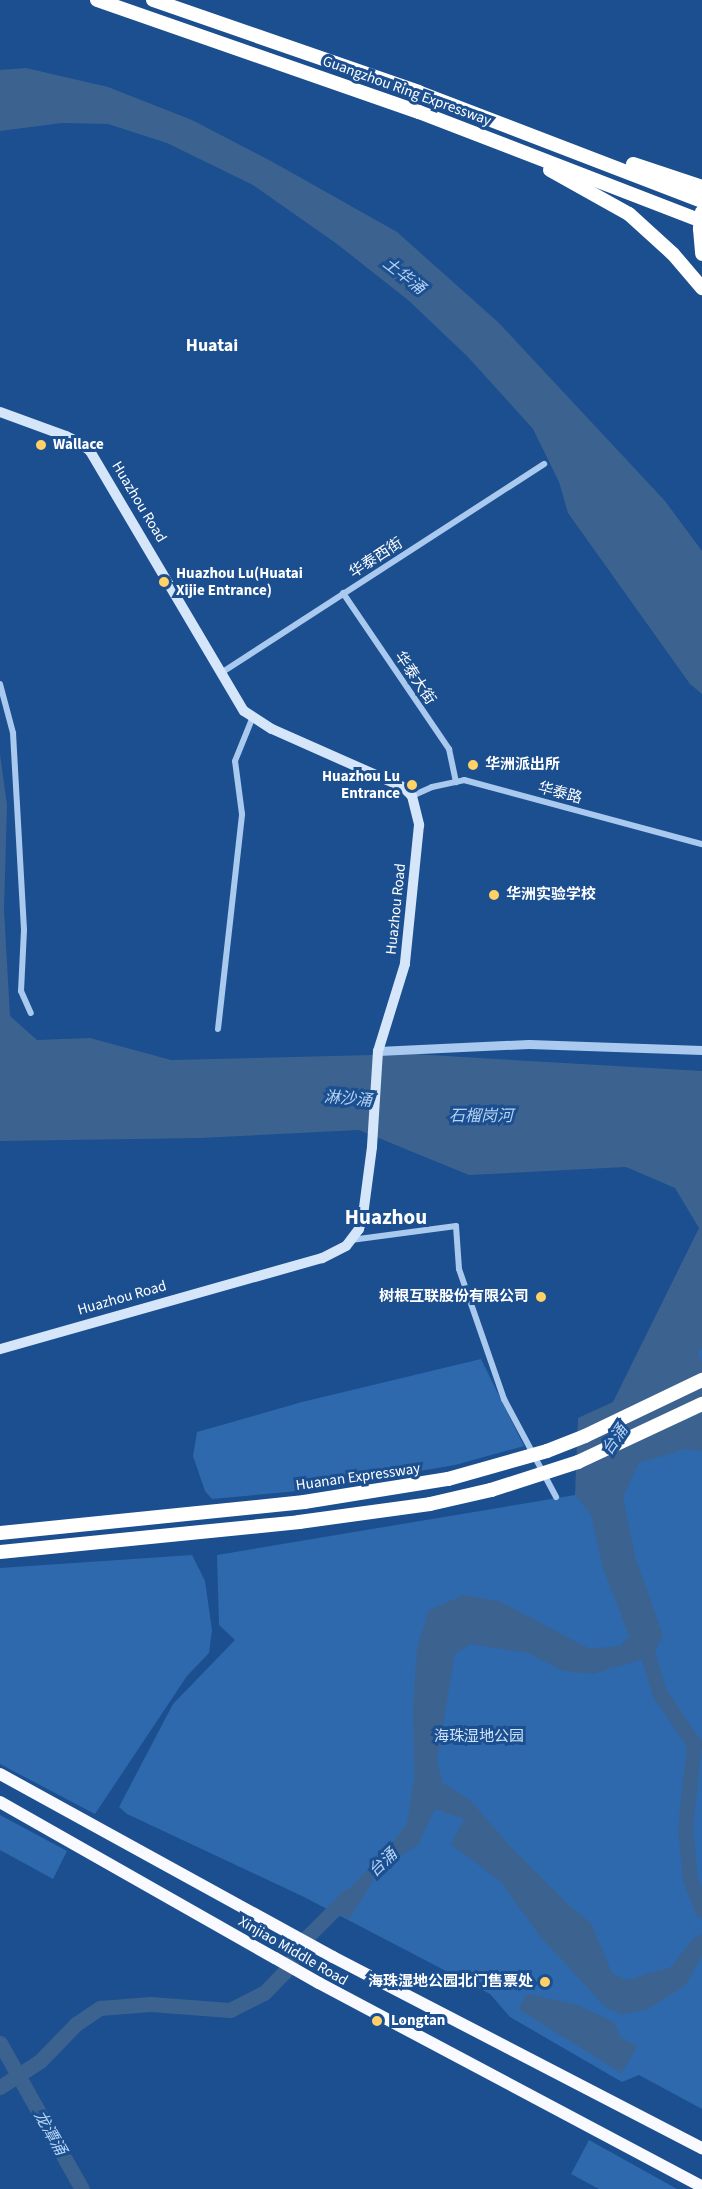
<!DOCTYPE html>
<html>
<head>
<meta charset="utf-8">
<style>
	body { margin:0 }
	#map { position:relative; width:702px; height:2189px; overflow:hidden; background:#1b4f8f; font-family:"Source Sans 3","Noto Sans SC",sans-serif }
	div>[style] { position:absolute }
	.green>* { inset:0; background:#2e69ad }
	.water>* { inset:0; background:#3c6290 }
	.river>* { height:15px; margin:-7.5px; padding:0 7.5px; transform-origin:7.5px; border-radius:7.5px; background:#3c6290 }
	.minor>* { height:6px; margin:-3px; padding:0 3px; transform-origin:3px; border-radius:3px; background:#a9c9ee }
	.tertiary>* { height:9px; margin:-4.5px; padding:0 4.5px; transform-origin:4.5px; border-radius:4.5px; background:#a9c9ee }
	.secondary>* { height:10px; margin:-5px; padding:0 5px; transform-origin:5px; border-radius:5px; background:#d6e6fa }
	.trunk>* { height:12px; margin:-6px; padding:0 6px; transform-origin:6px; border-radius:6px; background:#f8faff }
	.motorway>* { height:14px; margin:-7px; padding:0 7px; transform-origin:7px; border-radius:7px; background:#fff }
	.trunk-bridge>* { height:12px; margin:-6px; padding:0 6px; transform-origin:6px; border-radius:6px; background:#f8faff }
	.motorway-bridge>* { height:14px; margin:-7px; padding:0 7px; transform-origin:7px; border-radius:7px; background:#fff }
	.dots>* { width:16px; height:16px; translate:-50% -50%; box-sizing:border-box; border:3px solid #1b4f8f; border-radius:50% }
	span { translate:-50% -50%; white-space:nowrap; text-align:center; line-height:1.15; -webkit-text-stroke:6px #1b4f8f; paint-order:stroke }
	.street-label { font-size:15px; color:#fff }
	.poi-label { font-size:15px; color:#fff; font-weight:700 }
	.left { translate:0 -50%; text-align:left }
	.right { translate:-100% -50%; text-align:right }
	.park-label { font-size:15px; color:#cfe3fa }
	.water-label { font-size:16px; color:#b5d3f5; font-style:italic }
	.quarter-label { font-size:18px; color:#fff; font-weight:700 }
	.district-label { font-size:21px; color:#fff; font-weight:700 }
</style>
</head>
<body>
<div id="map">
	<div class="green">
		<i style="clip-path:polygon(702px 1347px,702px 2109px,639px 2075px,622px 2082px,510px 2017px,490px 1994px,304px 1897px,127px 1814px,119px 1807px,173px 1704px,235px 1640px,219px 1625px,217px 1555px,575px 1495px)"></i>
		<i style="clip-path:polygon(481px 1359px,524px 1446px,455px 1465px,308px 1490px,212px 1499px,205px 1491px,193px 1456px,197px 1432px,302px 1402px)"></i>
		<i style="clip-path:polygon(192px 1555px,205px 1581px,212px 1630px,209px 1653px,187px 1676px,95px 1814px,0 1764px,0 1568px)"></i>
		<i style="clip-path:polygon(0 1815px,67px 1851px,53px 1879px,0 1850px)"></i>
		<i style="clip-path:polygon(589px 2140px,677px 2189px,599px 2189px,571px 2174px)"></i>
	</div>
	<div class="water">
		<i style="clip-path:polygon(26px 68px,108px 87px,192px 120px,271px 161px,397px 232px,499px 323px,665px 501px,702px 551px,702px 694px,690px 684px,568px 513px,559px 482px,533px 429px,468px 357px,408px 300px,337px 244px,253px 185px,167px 143px,108px 124px,62px 123px,0 131px,0 70px)"></i>
		<i style="clip-path:polygon(0 754px,7px 805px,4px 909px,10px 1016px,37px 1040px,90px 1038px,171px 1060px,412px 1054px,702px 1071px,702px 1347px,698px 1354px,702px 1363px,702px 1451px,685px 1449px,639px 1463px,623px 1497px,635px 1556px,663px 1635px,653px 1656px,593px 1674px,563px 1671px,528px 1653px,470px 1644px,455px 1654px,437px 1761px,443px 1783px,470px 1800px,510px 1846px,572px 1908px,591px 1923px,612px 1973px,627px 1980px,671px 1967px,692px 1940px,702px 1934px,702px 1956px,685px 1986px,648px 2009px,622px 2015px,605px 2007px,539px 1935px,501px 1882px,451px 1844px,464px 1819px,435px 1809px,418px 1845px,381px 1868px,349px 1919px,331px 1908px,391px 1845px,407px 1823px,414px 1779px,413px 1704px,417px 1648px,429px 1610px,464px 1595px,499px 1601px,590px 1649px,620px 1646px,629px 1636px,603px 1568px,591px 1515px,575px 1495px,578px 1418px,613px 1402px,699px 1228px,675px 1188px,626px 1167px,469px 1175px,359px 1130px,201px 1138px,0 1141px)"></i>
		<i style="clip-path:polygon(527px 1994px,578px 2005px,614px 2022px,621px 2038px,637px 2046px,622px 2073px,518px 2009px)"></i>
	</div>
	<div class="river">
		<i style="left:643px;top:1639px;width:55px;rotate:73.2deg"></i>
		<i style="left:659px;top:1692px;width:63px;rotate:56.1deg"></i>
		<i style="left:694px;top:1744px;width:84px;rotate:96.1deg"></i>
		<i style="left:685px;top:1828px;width:51px;rotate:84.4deg"></i>
		<i style="left:690px;top:1879px;width:34px;rotate:69deg"></i>
		<i style="left:0;top:2043px;width:167px;rotate:60.7deg"></i>
		<i style="left:0;top:2087px;width:48px;rotate:-33deg"></i>
		<i style="left:40px;top:2061px;width:52px;rotate:-45.8deg"></i>
		<i style="left:76px;top:2024px;width:29px;rotate:-34deg"></i>
		<i style="left:100px;top:2008px;width:50px;rotate:-4.6deg"></i>
		<i style="left:150px;top:2004px;width:80px;rotate:4.3deg"></i>
		<i style="left:230px;top:2010px;width:38px;rotate:-27deg"></i>
		<i style="left:264px;top:1993px;width:32px;rotate:-46deg"></i>
		<i style="left:286px;top:1970px;width:32px;rotate:-60deg"></i>
		<i style="left:302px;top:1942px;width:65px;rotate:-45deg"></i>
	</div>
	<div class="minor">
		<i style="left:343px;top:593px;width:189px;rotate:55.8deg"></i>
		<i style="left:449px;top:749px;width:34px;rotate:78deg"></i>
		<i style="left:221px;top:673px;width:385px;rotate:-32.9deg"></i>
		<i style="left:0;top:684px;width:51px;rotate:75.1deg"></i>
		<i style="left:13px;top:733px;width:197px;rotate:86.8deg"></i>
		<i style="left:24px;top:930px;width:61px;rotate:92.8deg"></i>
		<i style="left:21px;top:991px;width:24px;rotate:66deg"></i>
		<i style="left:412px;top:796px;width:22px;rotate:-24deg"></i>
		<i style="left:432px;top:787px;width:33px;rotate:-12deg"></i>
		<i style="left:464px;top:780px;width:246px;rotate:15.1deg"></i>
		<i style="left:218px;top:1029px;width:216px;rotate:-83.6deg"></i>
		<i style="left:242px;top:814px;width:53px;rotate:-97.5deg"></i>
		<i style="left:235px;top:761px;width:45px;rotate:-68deg"></i>
		<i style="left:351px;top:1240px;width:106px;rotate:-7.6deg"></i>
		<i style="left:456px;top:1226px;width:43px;rotate:86deg"></i>
		<i style="left:459px;top:1269px;width:138px;rotate:70.9deg"></i>
		<i style="left:504px;top:1399px;width:111px;rotate:62deg"></i>
	</div>
	<div class="tertiary">
		<i style="left:378px;top:1051px;width:151px;rotate:-2.7deg"></i>
		<i style="left:529px;top:1044px;width:173px;rotate:2deg"></i>
	</div>
	<div class="secondary">
		<i style="left:0;top:412px;width:70px;rotate:20deg"></i>
		<i style="left:66px;top:436px;width:14px;rotate:25deg"></i>
		<i style="left:79px;top:442px;width:14px;rotate:39deg"></i>
		<i style="left:90px;top:451px;width:302px;rotate:59.4deg"></i>
		<i style="left:244px;top:711px;width:33px;rotate:33deg"></i>
		<i style="left:272px;top:729px;width:143px;rotate:23.9deg"></i>
		<i style="left:403px;top:787px;width:13px;rotate:45deg"></i>
		<i style="left:412px;top:796px;width:30px;rotate:76deg"></i>
		<i style="left:419px;top:825px;width:140px;rotate:95.8deg"></i>
		<i style="left:405px;top:964px;width:91px;rotate:107.2deg"></i>
		<i style="left:378px;top:1051px;width:96px;rotate:93.6deg"></i>
		<i style="left:372px;top:1147px;width:69px;rotate:97.5deg"></i>
		<i style="left:363px;top:1215px;width:15px;rotate:106deg"></i>
		<i style="left:359px;top:1229px;width:21px;rotate:127deg"></i>
		<i style="left:346px;top:1246px;width:27px;rotate:153deg"></i>
		<i style="left:322px;top:1258px;width:335px;rotate:164.2deg"></i>
	</div>
	<div class="trunk">
		<i style="left:0;top:1774px;width:380px;rotate:28.8deg"></i>
		<i style="left:333px;top:1957px;width:416px;rotate:27.4deg"></i>
		<i style="left:0;top:1802px;width:316px;rotate:29.6deg"></i>
		<i style="left:319px;top:1983px;width:434px;rotate:28deg"></i>
	</div>
	<div class="motorway">
		<i style="left:97px;top:0;width:341px;rotate:19.2deg"></i>
		<i style="left:419px;top:112px;width:303px;rotate:21.1deg"></i>
		<i style="left:153px;top:0;width:281px;rotate:19.1deg"></i>
		<i style="left:418px;top:92px;width:304px;rotate:21deg"></i>
		<i style="left:633px;top:164px;width:73px;rotate:18.4deg"></i>
		<i style="left:550px;top:170px;width:90px;rotate:29.1deg"></i>
		<i style="left:629px;top:214px;width:59px;rotate:42.3deg"></i>
		<i style="left:673px;top:254px;width:45px;rotate:49.5deg"></i>
	</div>
	<div class="trunk-bridge">
		<i style="left:275px;top:1958px;width:51px;rotate:29.6deg"></i>
	</div>
	<div class="motorway-bridge">
		<i style="left:702px;top:212px;width:17px;rotate:97deg"></i>
		<i style="left:700px;top:229px;width:25px;rotate:85deg"></i>
		<i style="left:0;top:1533px;width:306px;rotate:-5.8deg"></i>
		<i style="left:304px;top:1502px;width:146px;rotate:-9.1deg"></i>
		<i style="left:448px;top:1479px;width:103px;rotate:-15.8deg"></i>
		<i style="left:547px;top:1451px;width:41px;rotate:-21.5deg"></i>
		<i style="left:585px;top:1436px;width:130px;rotate:-25.6deg"></i>
		<i style="left:0;top:1552px;width:301px;rotate:-5.7deg"></i>
		<i style="left:299px;top:1522px;width:132px;rotate:-7.8deg"></i>
		<i style="left:430px;top:1504px;width:63px;rotate:-12.9deg"></i>
		<i style="left:491px;top:1490px;width:91px;rotate:-17.8deg"></i>
		<i style="left:578px;top:1462px;width:137px;rotate:-25.1deg"></i>
	</div>
	<div class="dots">
		<i style="left:41px;top:445px;background:#ffd166"></i>
		<i style="left:164px;top:582px;background:#ffd166"></i>
		<i style="left:473px;top:765px;background:#ffd166"></i>
		<i style="left:412px;top:785px;background:#ffd166"></i>
		<i style="left:494px;top:895px;background:#ffd166"></i>
		<i style="left:541px;top:1297px;background:#ffd166"></i>
		<i style="left:545px;top:1982px;background:#ffd166"></i>
		<i style="left:377px;top:2021px;background:#ffd166"></i>
	</div>
	<div class="street-label">
		<span style="left:407px;top:91px;rotate:20deg">Guangzhou Ring Expressway</span>
		<span style="left:139px;top:502px;rotate:59deg">Huazhou Road</span>
		<span style="left:376px;top:558px;rotate:-33deg">华泰西街</span>
		<span style="left:415px;top:678px;rotate:56deg">华泰大街</span>
		<span style="left:560px;top:793px;rotate:15deg">华泰路</span>
		<span style="left:396px;top:909px;rotate:-84deg">Huazhou Road</span>
		<span style="left:122px;top:1298px;rotate:-16deg">Huazhou Road</span>
		<span style="left:358px;top:1477px;rotate:-8deg">Huanan Expressway</span>
		<span style="left:293px;top:1951px;rotate:30deg">Xinjiao Middle Road</span>
	</div>
	<div class="poi-label">
		<span class="left" style="left:53px;top:445px">Wallace</span>
		<span class="left" style="left:176px;top:582px">Huazhou Lu(Huatai<br>Xijie Entrance)</span>
		<span class="left" style="left:485px;top:765px">华洲派出所</span>
		<span class="right" style="left:400px;top:785px">Huazhou Lu<br>Entrance</span>
		<span class="left" style="left:506px;top:895px">华洲实验学校</span>
		<span class="right" style="left:529px;top:1297px">树根互联股份有限公司</span>
		<span class="right" style="left:533px;top:1982px">海珠湿地公园北门售票处</span>
		<span class="left" style="left:391px;top:2021px">Longtan</span>
	</div>
	<div class="park-label">
		<span style="left:479px;top:1737px">海珠湿地公园</span>
	</div>
	<div class="water-label">
		<span style="left:404px;top:276px;rotate:38deg">土华涌</span>
		<span style="left:348px;top:1099px;rotate:5deg">淋沙涌</span>
		<span style="left:481px;top:1116px">石榴岗河</span>
		<span style="left:615px;top:1440px;rotate:-56deg">台涌</span>
		<span style="left:383px;top:1863px;rotate:-44deg">台涌</span>
		<span style="left:50px;top:2133px;rotate:60deg">龙潭涌</span>
	</div>
	<div class="quarter-label">
		<span style="left:212px;top:346px">Huatai</span>
	</div>
	<div class="district-label">
		<span style="left:386px;top:1217px">Huazhou</span>
	</div>
</div>
</body>
</html>
